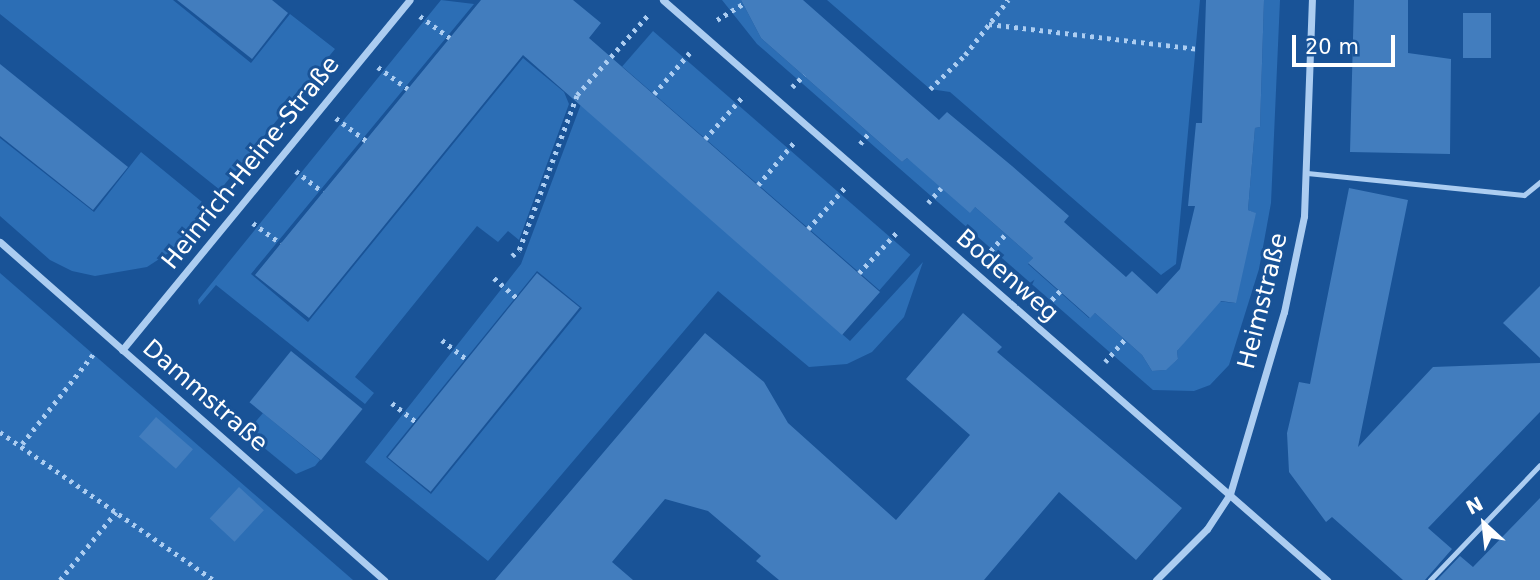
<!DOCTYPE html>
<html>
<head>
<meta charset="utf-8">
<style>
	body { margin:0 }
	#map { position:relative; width:1540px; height:580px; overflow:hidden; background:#195397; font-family:"DejaVu Sans",sans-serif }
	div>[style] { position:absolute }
	.green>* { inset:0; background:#2c6eb5; transform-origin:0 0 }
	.building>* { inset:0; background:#427dbe; transform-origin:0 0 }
	.path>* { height:4.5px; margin-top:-2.25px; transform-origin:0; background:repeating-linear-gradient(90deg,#accdf1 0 3.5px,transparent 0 8.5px) }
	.lane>* { height:5px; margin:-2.5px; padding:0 2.5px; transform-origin:2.5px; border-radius:2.5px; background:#accdf1 }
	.street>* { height:7px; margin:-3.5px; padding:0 3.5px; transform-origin:3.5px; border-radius:3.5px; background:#accdf1 }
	span { translate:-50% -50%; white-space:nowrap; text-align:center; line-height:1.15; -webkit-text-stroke:6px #195397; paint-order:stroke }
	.street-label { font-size:24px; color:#fff }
	.north { position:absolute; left:1449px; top:489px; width:70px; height:70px; -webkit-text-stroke:5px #195397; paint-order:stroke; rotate:333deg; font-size:19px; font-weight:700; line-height:28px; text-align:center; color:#fff }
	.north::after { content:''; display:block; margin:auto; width:24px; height:32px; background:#fff; clip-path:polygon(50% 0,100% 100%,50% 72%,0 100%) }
	.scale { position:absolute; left:1292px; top:35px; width:103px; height:32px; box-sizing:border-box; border:4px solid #fff; border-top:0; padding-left:9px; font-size:21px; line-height:24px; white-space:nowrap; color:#fff; -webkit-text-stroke:5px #195397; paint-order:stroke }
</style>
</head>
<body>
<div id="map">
	<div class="green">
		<i style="clip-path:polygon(0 0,173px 0,251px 63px,290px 14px,335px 49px,220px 190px,0 14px)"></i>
		<i style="clip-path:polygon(441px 0,474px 4px,251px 274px,308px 322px,523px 58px,564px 92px,569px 104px,519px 240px,508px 231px,498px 242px,477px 226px,355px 377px,374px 393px,365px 404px,216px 285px,199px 305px,198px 300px)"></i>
		<i style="clip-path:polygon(722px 0,741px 0,761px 38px,902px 162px,907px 158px,975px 207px,1033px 258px,1028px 264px,1089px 318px,1095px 313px,1142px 355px,1152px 371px,1165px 370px,1178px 359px,1177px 351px,1216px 301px,1235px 303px,1255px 213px,1248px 210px,1255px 128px,1260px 127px,1264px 0,1280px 0,1271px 203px,1259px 269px,1229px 365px,1210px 385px,1194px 391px,1153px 390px,757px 44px)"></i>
		<i style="clip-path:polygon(827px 0,1200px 0,1176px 264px,1161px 275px,950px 92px,930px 89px)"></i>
		<i style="left:653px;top:31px;width:341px;height:47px;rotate:41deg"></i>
		<i style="clip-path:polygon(evenodd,581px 104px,850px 341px,923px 262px,904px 317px,872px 352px,847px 364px,809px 367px,718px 291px,488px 561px,365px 462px,521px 264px,581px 104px,537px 271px,582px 308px,427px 499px,431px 494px,386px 457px,537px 271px)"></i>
		<i style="clip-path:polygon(0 138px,94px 212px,141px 152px,207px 206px,170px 252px,147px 267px,95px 276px,72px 271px,50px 260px,0 216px)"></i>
		<i style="clip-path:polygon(0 273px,353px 580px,0 580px)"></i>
		<i style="clip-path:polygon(263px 413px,320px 460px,315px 466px,296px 474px,246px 433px)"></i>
	</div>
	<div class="building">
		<i style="clip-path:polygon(177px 0,272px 0,288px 13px,252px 59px)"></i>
		<i style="clip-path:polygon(481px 0,573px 0,601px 23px,589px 38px,880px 292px,842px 335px,523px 55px,309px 318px,255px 275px)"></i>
		<i style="clip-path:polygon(741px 0,803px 0,939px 120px,947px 112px,1012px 166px,1069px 216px,1064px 222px,1126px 277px,1132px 271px,1157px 294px,1180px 269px,1195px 206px,1188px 206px,1196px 123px,1202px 123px,1206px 0,1264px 0,1260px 127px,1255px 128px,1248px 210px,1256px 213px,1236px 303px,1221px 301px,1177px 351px,1178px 359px,1166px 370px,1152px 371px,1142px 355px,1095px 313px,1090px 318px,1028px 263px,1033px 258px,975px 207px,970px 213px,907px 158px,902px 162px,761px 38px)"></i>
		<i style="clip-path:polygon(1354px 0,1408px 0,1408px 53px,1451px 59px,1450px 154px,1350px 152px)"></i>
		<i style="left:1463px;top:13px;width:28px;height:45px"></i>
		<i style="clip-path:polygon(0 64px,128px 167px,93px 210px,0 136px)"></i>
		<i style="clip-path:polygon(1349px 188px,1408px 200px,1358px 447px,1433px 367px,1540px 363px,1540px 412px,1428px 528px,1452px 549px,1425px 580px,1403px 580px,1332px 517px,1326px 522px,1289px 472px,1287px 433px,1299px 382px,1310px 384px)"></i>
		<i style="left:537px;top:273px;width:55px;height:237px;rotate:39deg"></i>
		<i style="clip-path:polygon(1540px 286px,1540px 358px,1503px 323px)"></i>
		<i style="clip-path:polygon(963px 313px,1002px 347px,997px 352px,1182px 508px,1136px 560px,1059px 492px,984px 580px,779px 580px,756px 561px,761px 556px,708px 511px,665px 499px,612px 562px,633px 580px,495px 580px,705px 333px,764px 382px,788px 423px,896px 520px,970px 435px,906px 379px)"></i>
		<i style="left:291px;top:351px;width:92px;height:66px;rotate:39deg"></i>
		<i style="left:156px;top:417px;width:49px;height:26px;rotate:41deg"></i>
		<i style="left:239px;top:487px;width:34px;height:43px;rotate:43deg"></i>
		<i style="clip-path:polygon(1540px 498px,1540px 580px,1437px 580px,1460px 556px,1473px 567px)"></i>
	</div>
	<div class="path">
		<i style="left:420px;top:16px;width:37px;rotate:36deg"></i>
		<i style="left:717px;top:20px;width:31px;rotate:-32deg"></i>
		<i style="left:989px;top:24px;width:210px;rotate:6.8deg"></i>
		<i style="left:378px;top:67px;width:37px;rotate:36deg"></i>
		<i style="left:792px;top:87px;width:17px;rotate:-45deg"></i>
		<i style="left:930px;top:89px;width:49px;rotate:-44.2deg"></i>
		<i style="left:965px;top:55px;width:70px;rotate:-52deg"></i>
		<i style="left:654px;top:94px;width:58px;rotate:-49.2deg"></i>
		<i style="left:336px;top:118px;width:38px;rotate:37deg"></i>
		<i style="left:705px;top:139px;width:59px;rotate:-48.4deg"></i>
		<i style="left:860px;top:144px;width:14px;rotate:-51deg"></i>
		<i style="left:296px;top:171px;width:34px;rotate:38deg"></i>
		<i style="left:758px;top:185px;width:59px;rotate:-49.8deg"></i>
		<i style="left:928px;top:203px;width:20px;rotate:-49deg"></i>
		<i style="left:253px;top:223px;width:34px;rotate:36deg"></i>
		<i style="left:808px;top:229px;width:59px;rotate:-48.4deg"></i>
		<i style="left:512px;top:256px;width:9px;rotate:-41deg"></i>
		<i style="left:519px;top:250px;width:165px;rotate:-69.5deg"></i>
		<i style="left:577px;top:95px;width:108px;rotate:-48.4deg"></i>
		<i style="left:985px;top:257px;width:31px;rotate:-48deg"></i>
		<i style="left:859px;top:273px;width:57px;rotate:-47.1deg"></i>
		<i style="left:494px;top:278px;width:30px;rotate:41deg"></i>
		<i style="left:1046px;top:306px;width:21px;rotate:-47deg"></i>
		<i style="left:442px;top:340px;width:31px;rotate:38deg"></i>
		<i style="left:1105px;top:362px;width:30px;rotate:-49deg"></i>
		<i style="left:392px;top:403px;width:31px;rotate:38deg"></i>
		<i style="left:0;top:432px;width:260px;rotate:34.7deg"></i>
		<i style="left:22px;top:444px;width:117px;rotate:-51.6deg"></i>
		<i style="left:60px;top:580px;width:88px;rotate:-50.5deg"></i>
	</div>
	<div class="lane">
		<i style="left:1307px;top:173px;width:218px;rotate:5.8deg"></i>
		<i style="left:1524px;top:195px;width:21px;rotate:-39deg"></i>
		<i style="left:1430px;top:580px;width:159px;rotate:-46.3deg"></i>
	</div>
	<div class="street">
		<i style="left:663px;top:0;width:882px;rotate:41.14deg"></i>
		<i style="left:0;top:242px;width:512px;rotate:41.35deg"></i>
		<i style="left:122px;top:350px;width:453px;rotate:-50.6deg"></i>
		<i style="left:1156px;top:580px;width:72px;rotate:-45deg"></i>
		<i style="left:1207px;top:529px;width:42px;rotate:-56.7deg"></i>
		<i style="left:1230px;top:494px;width:190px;rotate:-73.5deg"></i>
		<i style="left:1284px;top:312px;width:98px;rotate:-78.2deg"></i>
		<i style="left:1304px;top:216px;width:216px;rotate:-87.9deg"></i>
	</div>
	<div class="street-label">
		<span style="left:251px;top:163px;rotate:-51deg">Heinrich-Heine-Straße</span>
		<span style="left:1007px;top:276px;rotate:41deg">Bodenweg</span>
		<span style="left:1263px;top:301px;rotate:-76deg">Heimstraße</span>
		<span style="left:205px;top:396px;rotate:41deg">Dammstraße</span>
	</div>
	<div class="north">N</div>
	<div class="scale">20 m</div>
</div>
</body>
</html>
